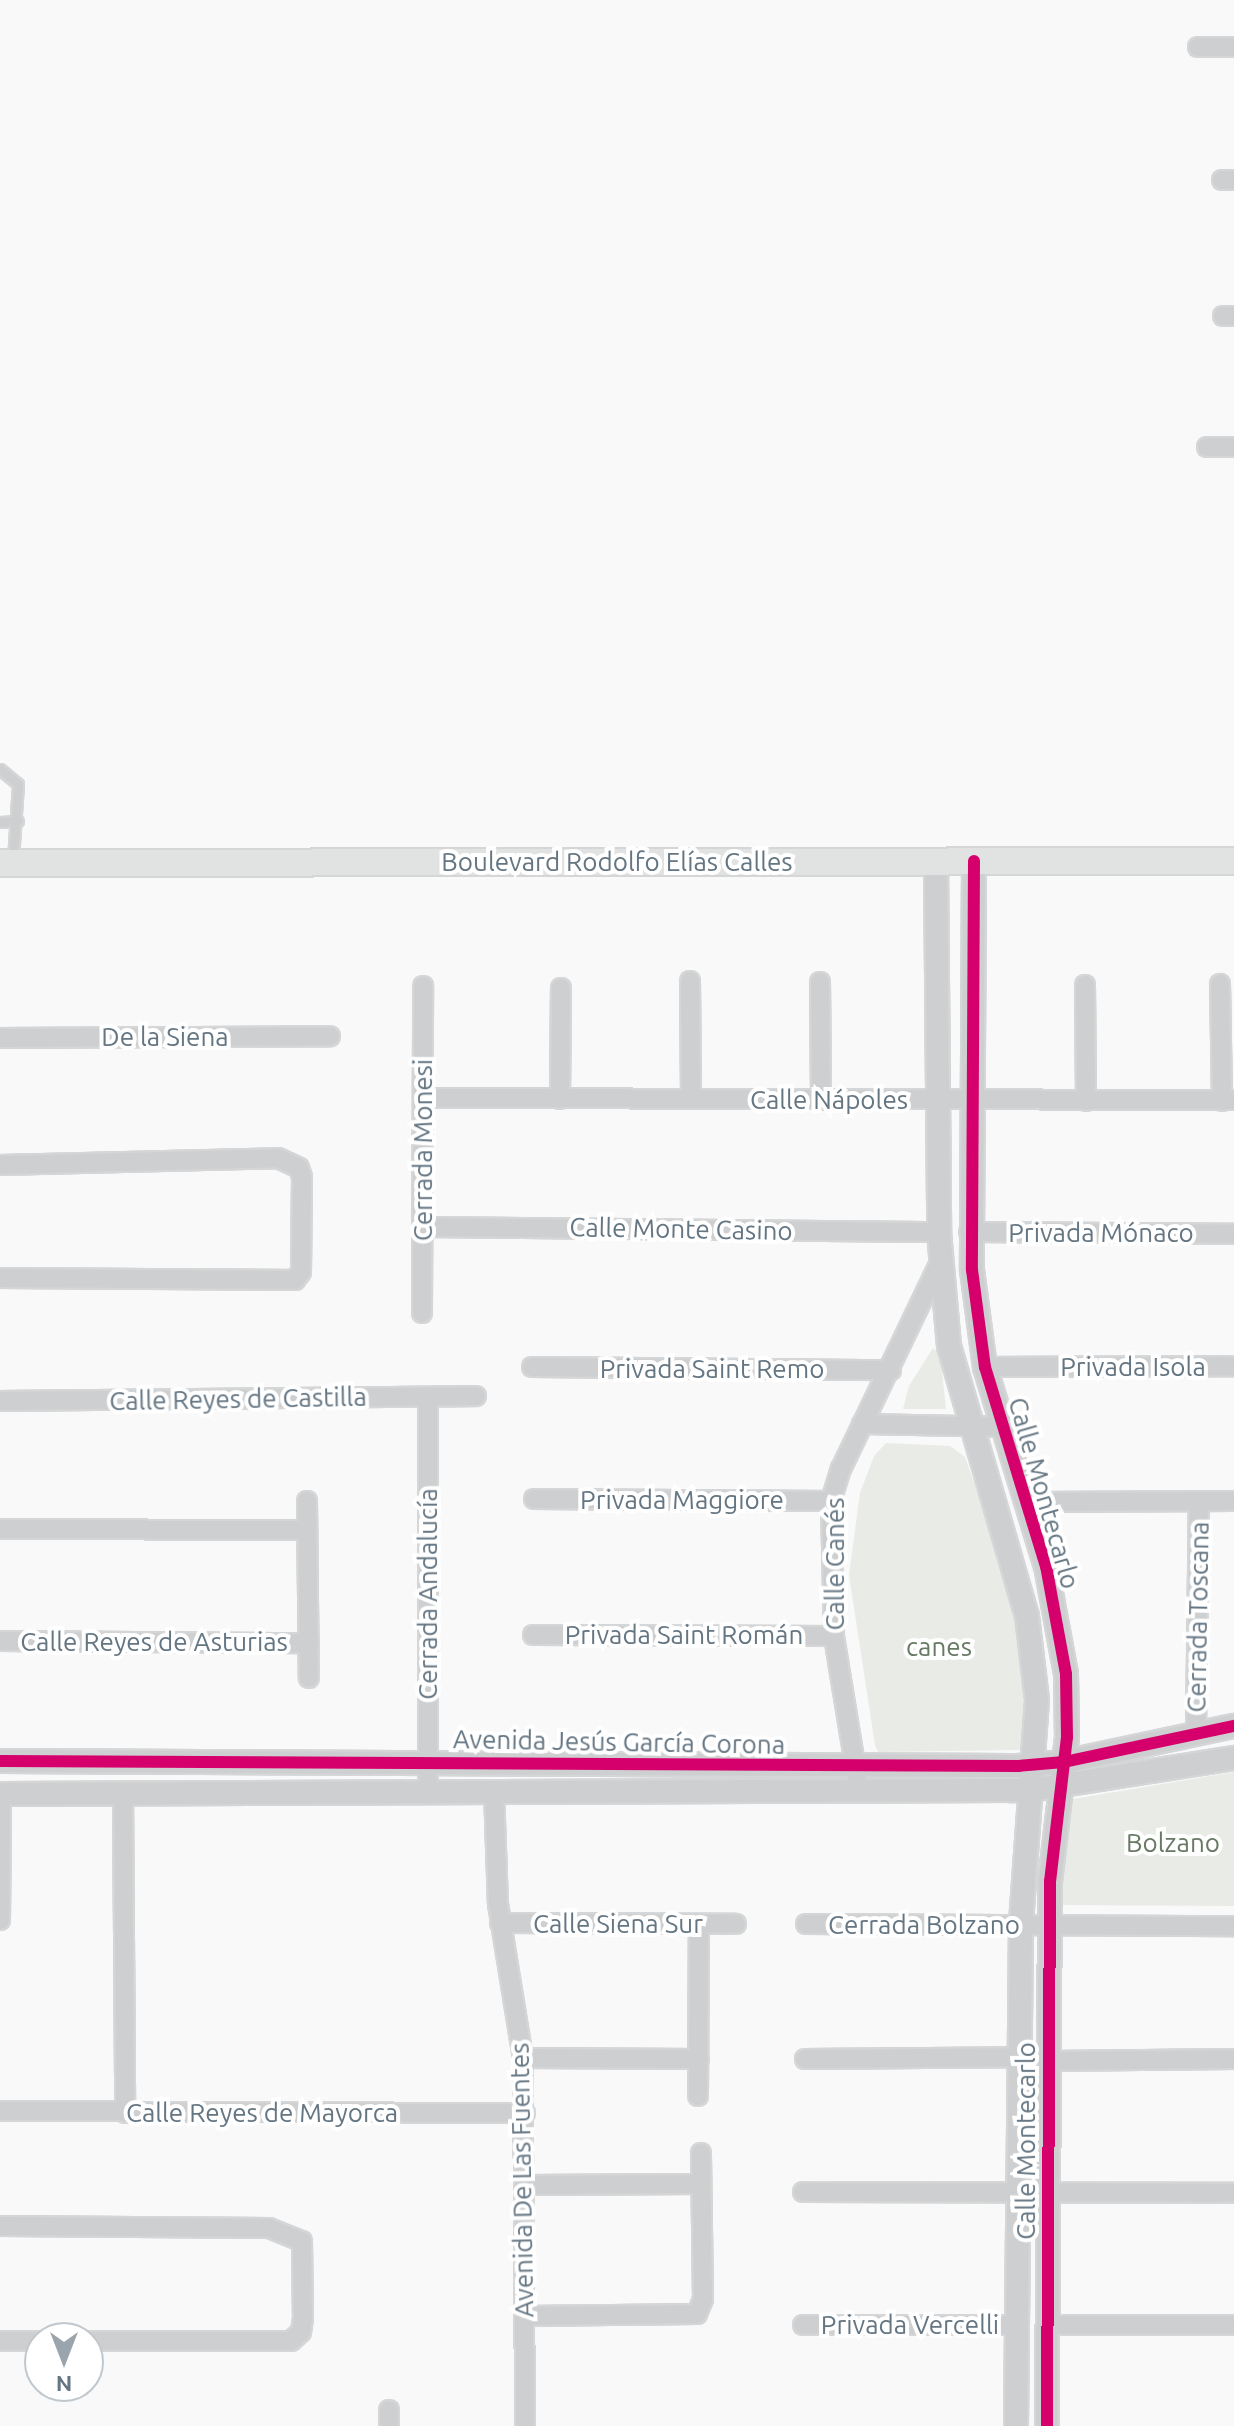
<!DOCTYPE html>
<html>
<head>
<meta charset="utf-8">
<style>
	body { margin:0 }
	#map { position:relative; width:1234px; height:2426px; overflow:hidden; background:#f9f9f9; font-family:Ubuntu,sans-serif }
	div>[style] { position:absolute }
	.green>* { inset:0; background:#e8ebe6 }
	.roads { filter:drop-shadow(2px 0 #d5d6d7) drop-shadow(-2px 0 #d5d6d7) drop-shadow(0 2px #d5d6d7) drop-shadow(0 -2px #d5d6d7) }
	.service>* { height:9px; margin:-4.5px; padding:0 4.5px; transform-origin:4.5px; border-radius:4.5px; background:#cecfd0 }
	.minor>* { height:18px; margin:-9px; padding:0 9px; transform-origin:9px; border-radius:9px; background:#cecfd0 }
	.tertiary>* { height:22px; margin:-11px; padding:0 11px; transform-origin:11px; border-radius:11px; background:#cecfd0 }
	.secondary>* { height:26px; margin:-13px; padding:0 13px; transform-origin:13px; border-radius:13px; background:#e1e2e2 }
	.cycleway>* { height:12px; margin:-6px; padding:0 6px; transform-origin:6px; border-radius:6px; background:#d6006c }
	span { translate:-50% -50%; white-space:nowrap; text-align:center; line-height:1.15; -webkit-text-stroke:8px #fff; paint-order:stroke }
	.street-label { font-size:26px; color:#657683 }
	.park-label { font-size:26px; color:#687a64 }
	.north { position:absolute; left:24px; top:2322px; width:80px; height:80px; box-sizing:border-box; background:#fff; border:2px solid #c1c8cd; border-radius:50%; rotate:180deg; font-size:22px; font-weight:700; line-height:32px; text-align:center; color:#657683 }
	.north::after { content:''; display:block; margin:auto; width:28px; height:36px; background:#99a4ac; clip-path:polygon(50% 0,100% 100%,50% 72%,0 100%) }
</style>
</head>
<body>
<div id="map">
	<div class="green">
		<i style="clip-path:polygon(933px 1348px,940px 1353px,946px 1409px,903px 1409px,909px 1386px)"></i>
		<i style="clip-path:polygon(886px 1443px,950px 1446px,965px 1457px,1001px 1558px,1019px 1642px,1026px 1736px,1020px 1750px,878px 1752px,875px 1745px,849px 1575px,860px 1493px,874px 1456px)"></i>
		<i style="clip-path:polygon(1234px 1772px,1234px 1906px,1059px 1905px,1073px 1799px)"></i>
	</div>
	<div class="roads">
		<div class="service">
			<i style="left:0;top:769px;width:23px;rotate:40deg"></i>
			<i style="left:18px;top:784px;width:76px;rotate:93.8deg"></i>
			<i style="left:0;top:822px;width:18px;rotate:-3deg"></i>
		</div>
		<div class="minor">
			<i style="left:1198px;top:47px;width:36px"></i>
			<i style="left:1222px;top:180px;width:12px"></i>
			<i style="left:1223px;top:316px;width:11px"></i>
			<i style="left:1207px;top:447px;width:27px"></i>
			<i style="left:690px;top:981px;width:118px;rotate:89.5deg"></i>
			<i style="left:820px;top:982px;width:118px;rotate:89.5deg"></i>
			<i style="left:1220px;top:984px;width:117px;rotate:89deg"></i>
			<i style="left:1085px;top:985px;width:116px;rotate:89.5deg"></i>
			<i style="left:0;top:1038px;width:330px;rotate:-0.3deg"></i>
			<i style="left:423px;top:1098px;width:811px;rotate:0.14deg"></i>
			<i style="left:560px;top:1099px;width:111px;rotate:-89.5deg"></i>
			<i style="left:0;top:1165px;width:278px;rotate:-1.4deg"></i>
			<i style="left:278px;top:1158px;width:23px;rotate:25deg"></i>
			<i style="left:299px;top:1168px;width:9px;rotate:72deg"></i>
			<i style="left:302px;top:1177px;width:95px;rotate:90.6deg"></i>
			<i style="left:301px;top:1272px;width:10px;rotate:127deg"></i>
			<i style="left:295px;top:1280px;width:295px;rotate:-179.6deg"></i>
			<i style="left:423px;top:1227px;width:516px;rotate:0.56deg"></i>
			<i style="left:969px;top:1232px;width:265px;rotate:0.4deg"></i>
			<i style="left:422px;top:1313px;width:327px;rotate:-89.8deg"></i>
			<i style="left:532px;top:1367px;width:359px;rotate:0.5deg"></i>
			<i style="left:985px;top:1367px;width:249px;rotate:-0.2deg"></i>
			<i style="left:428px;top:1397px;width:394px;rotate:90deg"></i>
			<i style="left:0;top:1401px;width:476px;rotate:-0.6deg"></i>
			<i style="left:862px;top:1424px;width:138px;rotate:1.2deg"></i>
			<i style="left:534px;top:1499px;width:297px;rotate:0.4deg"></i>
			<i style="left:307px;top:1501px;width:177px;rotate:89.4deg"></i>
			<i style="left:1024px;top:1502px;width:210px;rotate:-0.3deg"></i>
			<i style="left:0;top:1529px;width:307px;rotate:0.2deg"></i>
			<i style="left:533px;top:1635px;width:301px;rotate:0.2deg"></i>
			<i style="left:0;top:1641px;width:309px;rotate:0.4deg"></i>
			<i style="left:1196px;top:1733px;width:232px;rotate:-89.3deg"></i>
			<i style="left:857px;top:1777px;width:143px;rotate:-99.3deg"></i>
			<i style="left:834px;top:1636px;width:135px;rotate:-91.3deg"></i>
			<i style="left:831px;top:1501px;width:34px;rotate:-73deg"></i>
			<i style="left:841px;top:1469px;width:229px;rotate:-64.4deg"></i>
			<i style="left:494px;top:1791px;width:113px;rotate:88deg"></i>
			<i style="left:498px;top:1904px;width:156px;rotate:80.8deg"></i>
			<i style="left:523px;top:2058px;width:368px;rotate:89.7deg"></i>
			<i style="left:123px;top:1792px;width:321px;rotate:89.6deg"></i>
			<i style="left:0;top:1920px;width:126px;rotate:-89.5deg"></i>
			<i style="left:500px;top:1923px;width:236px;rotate:0.2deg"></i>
			<i style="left:806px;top:1924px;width:428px;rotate:0.3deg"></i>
			<i style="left:523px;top:2058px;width:176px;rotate:0.3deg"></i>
			<i style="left:805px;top:2059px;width:212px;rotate:-0.5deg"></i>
			<i style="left:1048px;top:2061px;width:186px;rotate:-0.6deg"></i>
			<i style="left:698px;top:2096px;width:172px;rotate:-89.7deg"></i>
			<i style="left:0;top:2111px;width:525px;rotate:0.22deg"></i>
			<i style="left:526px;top:2185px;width:174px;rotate:-0.3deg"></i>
			<i style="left:803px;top:2192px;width:431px;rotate:0.1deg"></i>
			<i style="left:0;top:2226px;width:269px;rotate:0.4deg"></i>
			<i style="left:269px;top:2228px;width:35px;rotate:22deg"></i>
			<i style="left:302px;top:2241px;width:77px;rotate:89.3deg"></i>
			<i style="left:303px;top:2318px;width:14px;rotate:98deg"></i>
			<i style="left:301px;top:2332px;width:13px;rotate:138deg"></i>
			<i style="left:291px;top:2341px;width:203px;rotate:180deg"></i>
			<i style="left:526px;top:2316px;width:171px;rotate:-0.7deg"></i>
			<i style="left:697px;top:2314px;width:16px;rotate:-68deg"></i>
			<i style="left:703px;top:2299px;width:146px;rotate:-90.8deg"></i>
			<i style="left:803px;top:2325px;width:213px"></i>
			<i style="left:1047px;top:2325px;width:187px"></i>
			<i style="left:0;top:2341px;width:40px"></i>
			<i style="left:389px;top:2426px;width:16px;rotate:-90deg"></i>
		</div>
		<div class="tertiary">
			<i style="left:974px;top:861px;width:409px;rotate:90.3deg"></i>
			<i style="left:972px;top:1270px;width:98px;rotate:82.4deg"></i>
			<i style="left:985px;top:1367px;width:208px;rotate:73deg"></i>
			<i style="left:1046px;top:1566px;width:110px;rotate:79.5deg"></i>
			<i style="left:1066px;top:1674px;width:63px;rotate:89.1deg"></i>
			<i style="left:1067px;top:1737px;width:145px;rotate:96.7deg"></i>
			<i style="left:1050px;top:1881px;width:545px;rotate:90.32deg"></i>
			<i style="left:936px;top:862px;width:370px;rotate:89.5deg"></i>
			<i style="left:939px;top:1232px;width:114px;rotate:85deg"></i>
			<i style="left:949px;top:1346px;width:281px;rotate:73.9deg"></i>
			<i style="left:1027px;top:1616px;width:85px;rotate:83.2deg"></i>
			<i style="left:1037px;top:1700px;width:225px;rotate:94.1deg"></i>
			<i style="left:1021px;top:1924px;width:502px;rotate:90.57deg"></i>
			<i style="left:0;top:1761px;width:1018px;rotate:0.28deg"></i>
			<i style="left:1018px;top:1766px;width:46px;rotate:-5deg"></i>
			<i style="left:1064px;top:1762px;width:174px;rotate:-12deg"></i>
			<i style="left:0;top:1794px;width:1031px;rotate:-0.22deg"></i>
			<i style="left:1031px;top:1790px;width:206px;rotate:-9deg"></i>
		</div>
		<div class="secondary">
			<i style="left:0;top:863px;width:1234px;rotate:-0.09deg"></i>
		</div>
	</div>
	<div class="cycleway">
		<i style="left:974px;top:861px;width:409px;rotate:90.3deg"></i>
		<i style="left:972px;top:1270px;width:98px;rotate:82.4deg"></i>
		<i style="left:985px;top:1367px;width:208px;rotate:73deg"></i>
		<i style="left:1046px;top:1566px;width:110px;rotate:79.5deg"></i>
		<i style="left:1066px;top:1674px;width:63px;rotate:89.1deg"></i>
		<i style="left:1067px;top:1737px;width:145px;rotate:96.7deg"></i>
		<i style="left:1050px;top:1881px;width:545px;rotate:90.32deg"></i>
		<i style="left:0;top:1761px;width:1018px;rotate:0.28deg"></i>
		<i style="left:1018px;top:1766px;width:46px;rotate:-5deg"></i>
		<i style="left:1064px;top:1762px;width:174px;rotate:-12deg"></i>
	</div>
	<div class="street-label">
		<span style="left:617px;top:862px">Boulevard Rodolfo Elías Calles</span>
		<span style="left:165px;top:1037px">De la Siena</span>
		<span style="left:829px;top:1100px">Calle Nápoles</span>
		<span style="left:423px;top:1150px;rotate:-90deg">Cerrada Monesi</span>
		<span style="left:681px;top:1229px;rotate:1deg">Calle Monte Casino</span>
		<span style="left:1101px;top:1233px">Privada Mónaco</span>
		<span style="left:1133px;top:1367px">Privada Isola</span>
		<span style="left:712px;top:1369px">Privada Saint Remo</span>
		<span style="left:238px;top:1399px;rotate:-1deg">Calle Reyes de Castilla</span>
		<span style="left:1044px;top:1493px;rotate:74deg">Calle Montecarlo</span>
		<span style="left:682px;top:1500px">Privada Maggiore</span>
		<span style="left:835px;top:1564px;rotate:-90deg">Calle Canés</span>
		<span style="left:428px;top:1594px;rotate:-90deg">Cerrada Andalucía</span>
		<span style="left:1198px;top:1617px;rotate:-89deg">Cerrada Toscana</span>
		<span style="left:684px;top:1635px">Privada Saint Román</span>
		<span style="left:154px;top:1642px">Calle Reyes de Asturias</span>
		<span style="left:619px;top:1742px;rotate:1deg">Avenida Jesús García Corona</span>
		<span style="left:618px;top:1924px">Calle Siena Sur</span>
		<span style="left:924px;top:1925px">Cerrada Bolzano</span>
		<span style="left:262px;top:2113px">Calle Reyes de Mayorca</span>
		<span style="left:1026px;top:2141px;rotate:-90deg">Calle Montecarlo</span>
		<span style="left:522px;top:2180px;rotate:-91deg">Avenida De Las Fuentes</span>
		<span style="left:910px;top:2325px">Privada Vercelli</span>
	</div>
	<div class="park-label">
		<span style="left:939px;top:1647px">canes</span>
		<span style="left:1173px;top:1843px">Bolzano</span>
	</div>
	<div class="north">N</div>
</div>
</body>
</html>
